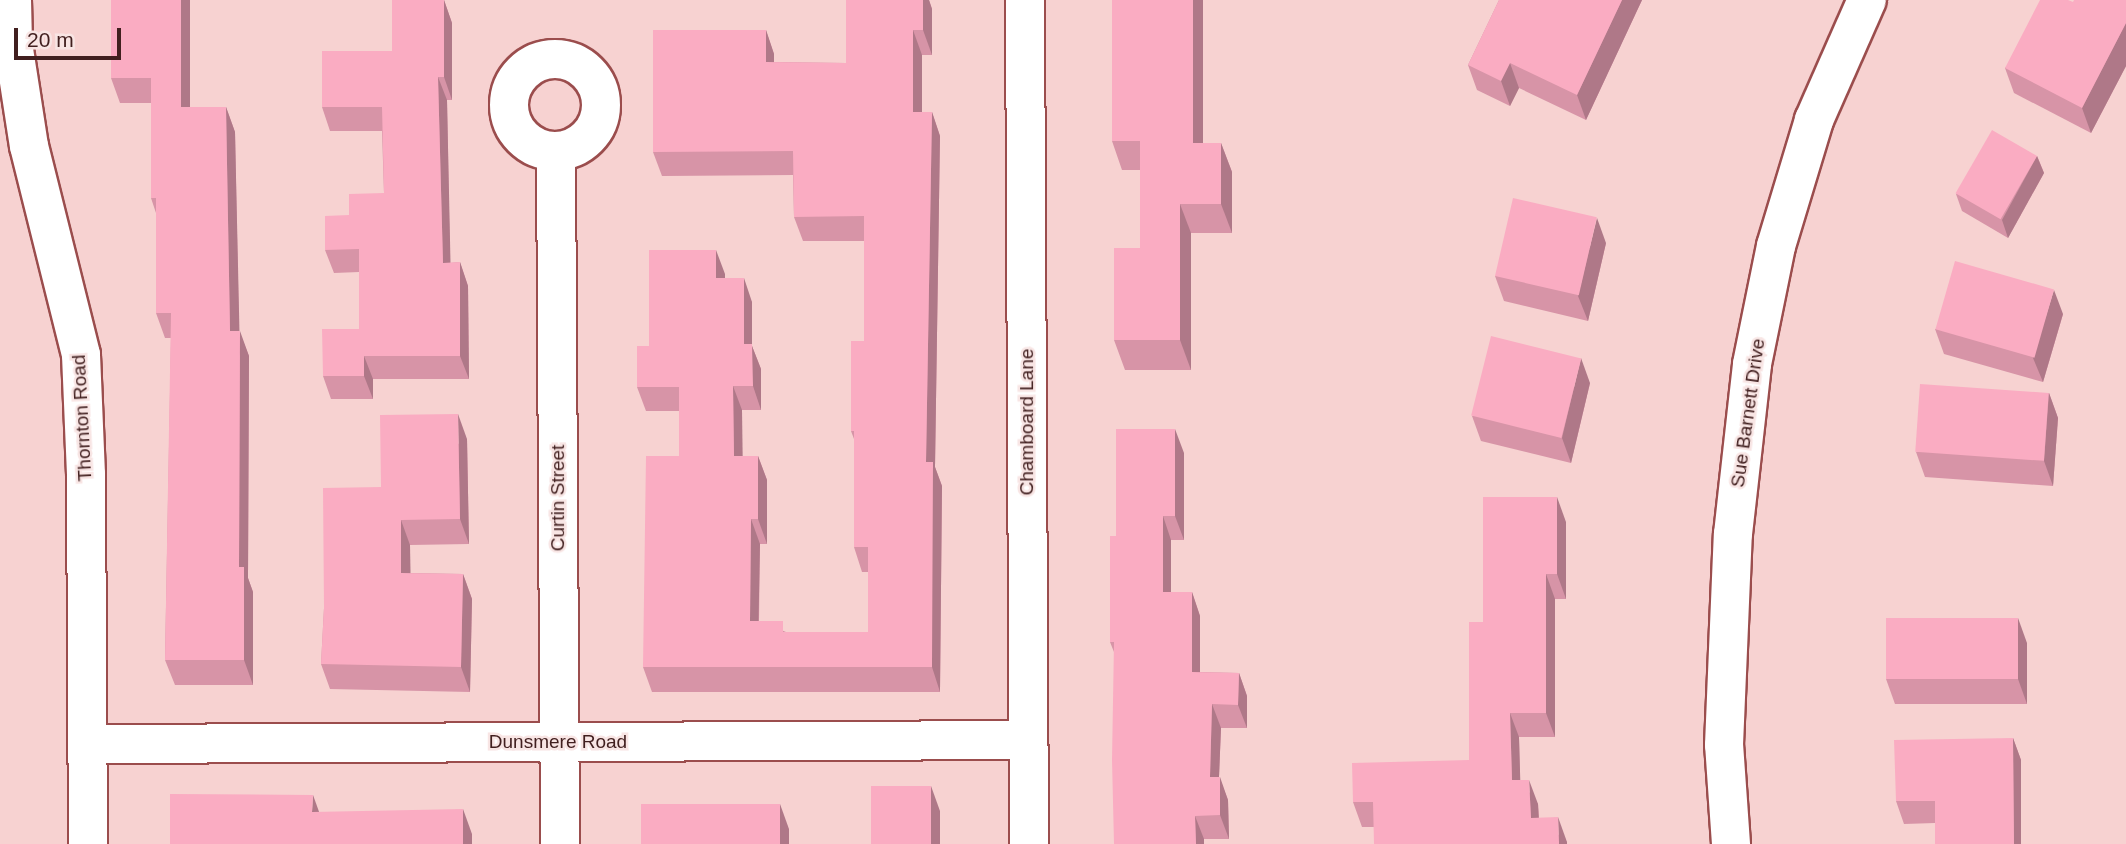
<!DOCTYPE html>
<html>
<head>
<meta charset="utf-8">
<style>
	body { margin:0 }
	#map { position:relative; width:2126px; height:844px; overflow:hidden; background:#f7d2d1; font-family:Helvetica,sans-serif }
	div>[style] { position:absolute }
	.roads { filter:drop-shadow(2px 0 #9b4d4d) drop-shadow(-2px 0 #9b4d4d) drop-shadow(0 2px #9b4d4d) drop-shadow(0 -2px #9b4d4d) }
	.minor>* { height:38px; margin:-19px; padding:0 19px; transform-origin:19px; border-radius:19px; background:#fff }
	.minor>.ring { margin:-19px; padding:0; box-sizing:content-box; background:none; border:38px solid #fff; border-radius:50% }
	.wall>* { inset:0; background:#d794a7 }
	.shaded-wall>* { inset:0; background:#af7888 }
	.building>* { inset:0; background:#faacc2; transform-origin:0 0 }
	span { translate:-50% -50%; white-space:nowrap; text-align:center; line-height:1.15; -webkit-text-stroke:5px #f8e5e4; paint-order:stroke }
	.street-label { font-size:19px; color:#411f1f }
	.scale { position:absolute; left:14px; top:28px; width:107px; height:32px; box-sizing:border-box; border:4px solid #411f1f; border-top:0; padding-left:9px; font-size:21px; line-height:24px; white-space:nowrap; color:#411f1f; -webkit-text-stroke:5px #f8e5e4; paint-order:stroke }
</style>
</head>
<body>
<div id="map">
	<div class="roads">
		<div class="minor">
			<i style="left:12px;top:0;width:43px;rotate:88.7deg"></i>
			<i style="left:13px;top:43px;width:104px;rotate:81.2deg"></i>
			<i style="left:29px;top:146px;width:215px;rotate:76deg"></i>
			<i style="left:81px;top:355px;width:120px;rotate:87.6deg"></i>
			<i style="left:86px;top:475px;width:369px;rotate:89.7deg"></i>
			<i style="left:1025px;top:0;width:844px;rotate:89.73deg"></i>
			<i class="ring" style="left:509px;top:59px;width:54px;height:54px"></i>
			<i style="left:556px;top:152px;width:692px;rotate:89.67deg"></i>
			<i style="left:88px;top:744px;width:940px;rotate:-0.24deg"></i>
			<i style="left:1731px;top:844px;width:99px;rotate:-94deg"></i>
			<i style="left:1724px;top:745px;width:211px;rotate:-87.6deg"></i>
			<i style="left:1733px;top:534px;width:171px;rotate:-83.6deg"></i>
			<i style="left:1752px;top:364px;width:120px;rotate:-78.5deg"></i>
			<i style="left:1776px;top:246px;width:132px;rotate:-73.2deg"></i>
			<i style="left:1814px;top:120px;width:131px;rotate:-66.2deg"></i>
		</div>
	</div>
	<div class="wall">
		<i style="clip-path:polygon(111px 0,190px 107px,226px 107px,235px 132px,239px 331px,249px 356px,248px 578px,253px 592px,253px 685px,175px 685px,165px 660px,171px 338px,165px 338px,156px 313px,156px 213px,151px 198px,151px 103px,120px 103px,111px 78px)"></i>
		<i style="clip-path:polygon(444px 0,452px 23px,452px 100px,447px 100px,450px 263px,460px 262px,468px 286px,469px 379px,373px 379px,373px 399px,331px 399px,323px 376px,359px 329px,359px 272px,334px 273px,325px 250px,349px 215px,384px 193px,382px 131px,330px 131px,322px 107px,392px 51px)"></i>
		<i style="clip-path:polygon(846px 0,929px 0,932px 9px,932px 55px,922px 55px,922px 112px,932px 112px,940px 136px,935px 467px,942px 486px,940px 692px,652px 692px,643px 667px,679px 456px,679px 411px,646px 411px,637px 387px,649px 346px,725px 274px,725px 278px,752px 302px,752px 346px,761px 369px,761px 410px,742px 410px,742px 456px,758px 456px,767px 480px,767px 544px,760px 544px,759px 621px,786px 632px,868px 632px,868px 572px,862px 572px,854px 547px,854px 439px,851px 431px,864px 341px,864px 241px,803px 241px,794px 217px,793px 175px,662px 176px,653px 152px,766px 30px,774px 54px,774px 62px,846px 63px)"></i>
		<i style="clip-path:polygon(1203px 0,1203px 143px,1221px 143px,1232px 172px,1232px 233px,1191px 233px,1191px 370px,1125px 370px,1114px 340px,1140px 248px,1140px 170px,1122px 170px,1112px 141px)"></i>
		<i style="clip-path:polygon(1499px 0,1642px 0,1586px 120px,1519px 88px,1510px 106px,1477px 90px,1468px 65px)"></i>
		<i style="clip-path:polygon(2126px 0,2126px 66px,2091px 133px,2014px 93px,2005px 68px,2073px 2px)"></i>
		<i style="clip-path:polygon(2037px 156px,2044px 173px,2008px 238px,1962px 211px,1956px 194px)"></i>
		<i style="clip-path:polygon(1606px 243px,1588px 321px,1504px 301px,1495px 276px)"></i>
		<i style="clip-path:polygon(2063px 314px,2043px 382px,1944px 354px,1935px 329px)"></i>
		<i style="clip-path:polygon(1590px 383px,1571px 463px,1481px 441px,1472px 416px)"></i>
		<i style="clip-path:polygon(2049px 393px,2058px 418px,2053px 486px,1925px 477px,1916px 452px)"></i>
		<i style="clip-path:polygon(467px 439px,469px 544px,410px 545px,410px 573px,463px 574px,472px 599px,470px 692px,330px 689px,321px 664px,324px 608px,381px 487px)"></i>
		<i style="clip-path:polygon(1184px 453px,1184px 540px,1171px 540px,1171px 592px,1192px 592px,1200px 616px,1200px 672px,1239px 673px,1247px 696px,1247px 728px,1221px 728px,1219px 777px,1228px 800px,1229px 839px,1204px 839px,1204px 844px,1114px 844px,1114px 652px,1110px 642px,1116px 536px)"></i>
		<i style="clip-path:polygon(1566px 522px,1566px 599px,1555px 599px,1555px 737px,1519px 737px,1520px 780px,1538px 804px,1539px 818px,1567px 842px,1374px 827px,1362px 827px,1353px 802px,1469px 760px,1483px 622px)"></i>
		<i style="clip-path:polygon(2027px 643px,2027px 704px,1895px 704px,1886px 679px)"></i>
		<i style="clip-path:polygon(2013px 738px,2021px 760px,2021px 844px,1935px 844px,1935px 823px,1904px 824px,1896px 801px)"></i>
	</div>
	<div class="shaded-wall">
		<i style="clip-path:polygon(181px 0,190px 0,190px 132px,181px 107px)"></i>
		<i style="clip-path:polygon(444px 0,452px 23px,452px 100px,444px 77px)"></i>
		<i style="clip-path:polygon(923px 0,929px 0,932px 9px,932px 55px,923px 30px)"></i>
		<i style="clip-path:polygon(1193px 0,1203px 0,1203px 172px,1193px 143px)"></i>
		<i style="clip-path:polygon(1622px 0,1642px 0,1586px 120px,1577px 95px)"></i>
		<i style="clip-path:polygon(2126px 23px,2126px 66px,2091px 133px,2082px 108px)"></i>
		<i style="clip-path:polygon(766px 30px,774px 54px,774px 86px,766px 62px)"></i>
		<i style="clip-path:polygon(913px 30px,922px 55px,922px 136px,913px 112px)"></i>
		<i style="clip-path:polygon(1510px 63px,1519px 88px,1510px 106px,1501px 81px)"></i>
		<i style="clip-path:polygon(438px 77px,447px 100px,451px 286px,443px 263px)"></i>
		<i style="clip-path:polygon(226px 107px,235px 132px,240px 356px,230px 331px)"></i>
		<i style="clip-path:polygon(932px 112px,940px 136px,935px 467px,942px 486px,940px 692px,932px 667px,926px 462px)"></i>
		<i style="clip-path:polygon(1221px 143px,1232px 172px,1232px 233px,1221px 204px)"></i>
		<i style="clip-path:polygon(2037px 156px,2044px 173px,2008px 238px,2002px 220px)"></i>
		<i style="clip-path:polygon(1180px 204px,1191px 233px,1191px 370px,1180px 340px)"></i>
		<i style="clip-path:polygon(1597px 218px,1606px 243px,1588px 321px,1578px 296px)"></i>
		<i style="clip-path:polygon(716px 250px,725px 274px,725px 302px,716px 278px)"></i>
		<i style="clip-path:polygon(460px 262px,468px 286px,469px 379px,460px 356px)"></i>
		<i style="clip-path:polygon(744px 278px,752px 302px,752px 346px,761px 369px,761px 410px,753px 386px,744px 344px)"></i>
		<i style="clip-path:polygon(2054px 290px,2063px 314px,2043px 382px,2033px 358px)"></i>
		<i style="clip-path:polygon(240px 331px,249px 356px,248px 578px,253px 592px,253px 685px,244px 660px,239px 567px)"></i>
		<i style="clip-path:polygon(364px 356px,373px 379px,373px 399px,364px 376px)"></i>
		<i style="clip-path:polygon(1581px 358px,1590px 383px,1571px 463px,1562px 438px)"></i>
		<i style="clip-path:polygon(733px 386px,742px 410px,743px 480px,734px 456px)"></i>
		<i style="clip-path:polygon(2049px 393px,2058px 418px,2053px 486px,2044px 461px)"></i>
		<i style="clip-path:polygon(458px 414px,467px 439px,469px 544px,460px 519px)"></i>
		<i style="clip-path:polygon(1175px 429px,1184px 453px,1184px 540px,1175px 516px)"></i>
		<i style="clip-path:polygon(758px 456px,767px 480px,767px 544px,758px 519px)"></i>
		<i style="clip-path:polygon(1557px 497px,1566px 522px,1566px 599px,1557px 574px)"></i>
		<i style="clip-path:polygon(1163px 516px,1171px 540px,1171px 616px,1163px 592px)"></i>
		<i style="clip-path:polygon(751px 519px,760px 544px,758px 645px,750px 621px)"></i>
		<i style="clip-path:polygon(401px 520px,410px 545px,411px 598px,401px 573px)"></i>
		<i style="clip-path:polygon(463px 574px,472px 599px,470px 692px,461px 667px)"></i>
		<i style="clip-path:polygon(1546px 574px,1555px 599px,1555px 737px,1546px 713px)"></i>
		<i style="clip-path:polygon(1192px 592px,1200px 616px,1200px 695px,1192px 672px)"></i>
		<i style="clip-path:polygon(2018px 618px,2027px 643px,2027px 704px,2018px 679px)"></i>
		<i style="clip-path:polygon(1239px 673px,1247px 696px,1247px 728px,1238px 705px)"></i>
		<i style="clip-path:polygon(1212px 704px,1221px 728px,1218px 801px,1210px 777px)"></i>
		<i style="clip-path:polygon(1510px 713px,1519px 737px,1521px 805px,1512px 780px)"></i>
		<i style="clip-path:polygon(2013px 738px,2021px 760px,2021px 844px,2014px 844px)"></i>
		<i style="clip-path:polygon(1220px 777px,1228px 800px,1229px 839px,1220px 815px)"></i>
		<i style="clip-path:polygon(1529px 780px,1538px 804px,1540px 843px,1531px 818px)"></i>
		<i style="clip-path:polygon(931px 786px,940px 811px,940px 844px,931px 844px)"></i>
		<i style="clip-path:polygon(313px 795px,322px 820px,312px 812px)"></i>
		<i style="clip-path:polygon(780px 804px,789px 829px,789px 844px,780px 844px)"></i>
		<i style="clip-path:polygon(463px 809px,472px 834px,472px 844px,463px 844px)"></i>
		<i style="clip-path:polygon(1195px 816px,1204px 839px,1204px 844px,1196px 844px)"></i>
		<i style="clip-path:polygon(1558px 817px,1567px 842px,1567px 844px,1559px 844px)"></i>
	</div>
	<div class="building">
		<i style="clip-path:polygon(111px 0,181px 0,181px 107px,226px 107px,230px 331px,240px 331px,239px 567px,244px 567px,244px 660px,165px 660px,171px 313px,156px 313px,156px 198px,151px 198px,151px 78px,111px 78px)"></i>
		<i style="clip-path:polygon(392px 0,444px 0,444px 77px,438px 77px,443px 263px,460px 262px,460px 356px,364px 356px,364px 376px,323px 376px,322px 329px,359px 329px,359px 249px,325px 250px,325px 216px,349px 215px,349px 194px,384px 193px,382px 107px,322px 107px,322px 51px,392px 51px)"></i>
		<i style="clip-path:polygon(846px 0,923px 0,923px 30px,913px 30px,913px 112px,932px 112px,926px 462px,933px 462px,932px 667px,643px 667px,646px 456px,679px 456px,679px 387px,637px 387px,637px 346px,649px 346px,649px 250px,716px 250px,716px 278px,744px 278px,744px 344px,752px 344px,753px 386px,733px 386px,734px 456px,758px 456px,758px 519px,751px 519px,750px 621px,783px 621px,783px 632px,868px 632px,868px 547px,854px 547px,854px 431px,851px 431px,851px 341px,864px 341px,864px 216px,794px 217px,793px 151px,653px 152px,653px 30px,766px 30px,766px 62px,846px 63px)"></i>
		<i style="clip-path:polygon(1112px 0,1193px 0,1193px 143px,1221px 143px,1221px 204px,1180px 204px,1180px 340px,1114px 340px,1114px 248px,1140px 248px,1140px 141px,1112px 141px)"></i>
		<i style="clip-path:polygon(1499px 0,1622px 0,1577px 95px,1510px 63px,1501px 81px,1468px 65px)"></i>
		<i style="clip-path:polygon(2040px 0,2068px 0,2073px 2px,2074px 0,2126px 0,2126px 23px,2082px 108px,2005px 68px)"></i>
		<i style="left:1992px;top:130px;width:52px;height:73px;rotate:30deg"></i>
		<i style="left:1513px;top:198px;width:86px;height:80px;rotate:13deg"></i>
		<i style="left:1955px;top:261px;width:103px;height:71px;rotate:16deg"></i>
		<i style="left:1491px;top:336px;width:93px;height:82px;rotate:14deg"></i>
		<i style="left:1920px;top:384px;width:129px;height:68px;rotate:4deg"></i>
		<i style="clip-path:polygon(458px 414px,460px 519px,401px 520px,401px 573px,463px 574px,461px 667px,321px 664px,324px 608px,323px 488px,381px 487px,380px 415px)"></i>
		<i style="clip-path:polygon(1116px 429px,1175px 429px,1175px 516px,1163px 516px,1163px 592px,1192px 592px,1192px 672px,1239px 673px,1238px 705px,1212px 704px,1210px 777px,1220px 777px,1220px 815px,1195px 816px,1196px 844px,1114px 844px,1112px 760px,1114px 642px,1110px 642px,1110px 536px,1116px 536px)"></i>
		<i style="clip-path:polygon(1483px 497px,1557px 497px,1557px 574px,1546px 574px,1546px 713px,1510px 713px,1512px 780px,1529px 780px,1531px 818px,1558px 817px,1559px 844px,1374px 844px,1373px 802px,1353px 802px,1352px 763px,1469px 760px,1469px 622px,1483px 622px)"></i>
		<i style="left:1886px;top:618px;width:132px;height:61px"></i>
		<i style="clip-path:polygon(2013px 738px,2014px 844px,1935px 844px,1935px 801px,1896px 801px,1894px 740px)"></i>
		<i style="left:871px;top:786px;width:60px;height:58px"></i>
		<i style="clip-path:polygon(170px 794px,313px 795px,312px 812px,463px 809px,463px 844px,170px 844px)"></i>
		<i style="left:641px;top:804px;width:139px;height:40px"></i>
	</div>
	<div class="street-label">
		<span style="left:1748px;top:413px;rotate:-82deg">Sue Barnett Drive</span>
		<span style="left:82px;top:418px;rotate:-93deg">Thornton Road</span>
		<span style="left:1027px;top:422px;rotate:-90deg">Chamboard Lane</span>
		<span style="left:558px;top:498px;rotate:-90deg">Curtin Street</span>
		<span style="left:558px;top:742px">Dunsmere Road</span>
	</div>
	<div class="scale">20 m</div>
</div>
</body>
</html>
